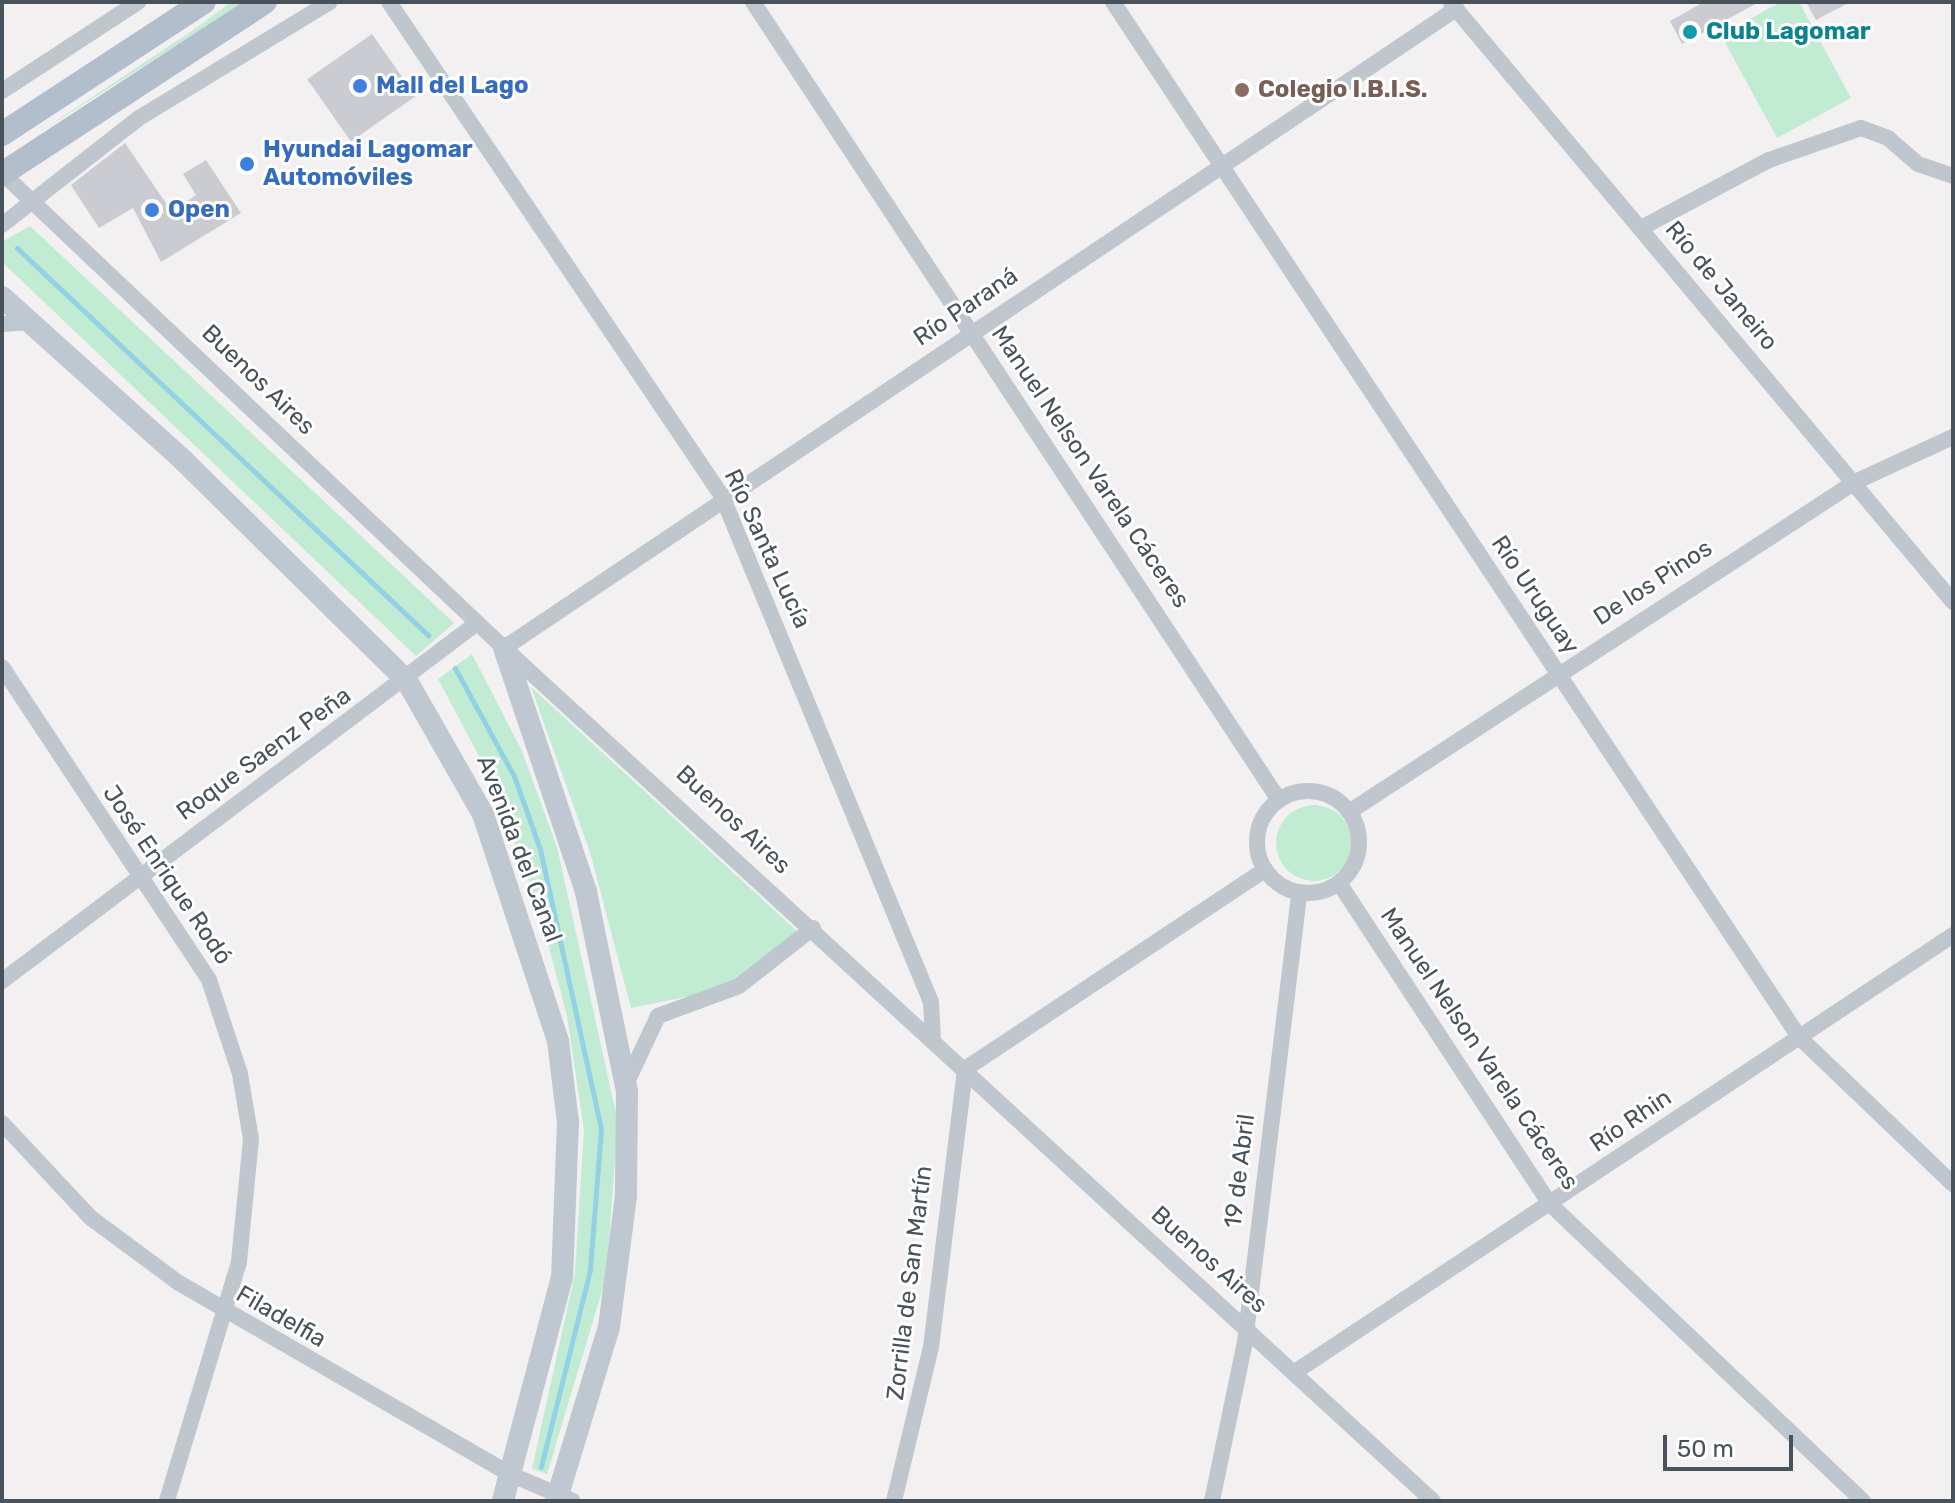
<!DOCTYPE html>
<html>
<head>
<meta charset="utf-8">
<style>
	body { margin:0 }
	#map { position:relative; width:1955px; height:1503px; overflow:hidden; background:#f2f0f0; font-family:Rubik,sans-serif }
	div>[style] { position:absolute }
	.green>* { inset:0; background:#c2ebd3 }
	.round { border-radius:50% }
	.stream>* { height:5px; margin:-2.5px; padding:0 2.5px; transform-origin:2.5px; border-radius:2.5px; background:#93d1e4 }
	.building>* { inset:0; background:#caccd2; transform-origin:0 0 }
	.street>* { height:16px; margin:-8px; padding:0 8px; transform-origin:8px; border-radius:8px; background:#bfc6cd }
	.street>.ring { margin:-8px; padding:0; box-sizing:content-box; background:none; border:16px solid #bfc6cd; border-radius:50% }
	.secondary>* { height:22px; margin:-11px; padding:0 11px; transform-origin:11px; border-radius:11px; background:#bfc7d1 }
	.primary>* { height:24px; margin:-12px; padding:0 12px; transform-origin:12px; border-radius:12px; background:#b2becc }
	.dots>* { width:22px; height:22px; translate:-50% -50%; box-sizing:border-box; border:4px solid #fff; border-radius:50% }
	span { translate:-50% -50%; white-space:nowrap; text-align:center; line-height:1.15; -webkit-text-stroke:6px #fff; paint-order:stroke }
	.culture-label { font-size:24px; color:#0d838f; font-weight:700 }
	.left { translate:0 -50%; text-align:left }
	.shop-label { font-size:24px; color:#366cbe; font-weight:700 }
	.education-label { font-size:24px; color:#785e54; font-weight:700 }
	.street-label { font-size:24px; color:#49525b }
	.frame { position:absolute; inset:0; border:4px solid #49525b; pointer-events:none }
	.scale { position:absolute; left:1663px; top:1435px; width:130px; height:36px; box-sizing:border-box; border:4px solid #49525b; border-top:0; padding-left:10px; font-size:24px; line-height:28px; white-space:nowrap; color:#49525b; -webkit-text-stroke:6px #fff; paint-order:stroke }
</style>
</head>
<body>
<div id="map">
	<div class="green">
		<i style="clip-path:polygon(231px 2px,245px 2px,35px 135px,195px 29px)"></i>
		<i style="clip-path:polygon(1781px 2px,1799px 2px,1851px 98px,1777px 138px,1721px 35px)"></i>
		<i style="clip-path:polygon(30px 226px,454px 623px,416px 656px,2px 262px,2px 242px)"></i>
		<i style="clip-path:polygon(472px 654px,522px 751px,557px 847px,618px 1122px,606px 1278px,547px 1474px,532px 1469px,575px 1273px,584px 1130px,567px 1016px,537px 902px,488px 773px,438px 679px)"></i>
		<i style="clip-path:polygon(531px 687px,799px 933px,730px 988px,631px 1008px,590px 852px)"></i>
		<i class="round" style="left:1276px;top:805px;width:76px;height:76px"></i>
	</div>
	<div class="stream">
		<i style="left:17px;top:248px;width:565px;rotate:43.28deg"></i>
		<i style="left:455px;top:668px;width:123px;rotate:61.4deg"></i>
		<i style="left:514px;top:776px;width:77px;rotate:70.4deg"></i>
		<i style="left:540px;top:849px;width:287px;rotate:77.7deg"></i>
		<i style="left:601px;top:1129px;width:141px;rotate:94.5deg"></i>
		<i style="left:590px;top:1270px;width:203px;rotate:104deg"></i>
	</div>
	<div class="building">
		<i style="clip-path:polygon(1704px 2px,1759px 2px,1682px 44px,1670px 21px)"></i>
		<i style="clip-path:polygon(1806px 2px,1850px 2px,1816px 20px)"></i>
		<i style="left:372px;top:34px;width:76px;height:79px;rotate:55deg"></i>
		<i style="clip-path:polygon(125px 143px,172px 212px,196px 195px,183px 174px,206px 160px,241px 213px,161px 262px,133px 208px,99px 228px,71px 185px)"></i>
	</div>
	<div class="street">
		<i style="left:389px;top:2px;width:596px;rotate:56.02deg"></i>
		<i style="left:722px;top:496px;width:547px;rotate:67.56deg"></i>
		<i style="left:931px;top:1002px;width:38px;rotate:87deg"></i>
		<i style="left:753px;top:2px;width:956px;rotate:56.61deg"></i>
		<i style="left:1113px;top:2px;width:1242px;rotate:56.46deg"></i>
		<i style="left:1799px;top:1037px;width:213px;rotate:43.7deg"></i>
		<i style="left:1451px;top:3px;width:782px;rotate:50.03deg"></i>
		<i style="left:2px;top:91px;width:163px;rotate:-33.2deg"></i>
		<i style="left:2px;top:173px;width:691px;rotate:43.42deg"></i>
		<i style="left:504px;top:648px;width:1261px;rotate:42.56deg"></i>
		<i style="left:2px;top:225px;width:174px;rotate:-38deg"></i>
		<i style="left:139px;top:118px;width:223px;rotate:-31.3deg"></i>
		<i style="left:1641px;top:228px;width:145px;rotate:-28deg"></i>
		<i style="left:1769px;top:160px;width:97px;rotate:-19.2deg"></i>
		<i style="left:1861px;top:128px;width:29px;rotate:20deg"></i>
		<i style="left:1888px;top:138px;width:40px;rotate:41deg"></i>
		<i style="left:1918px;top:164px;width:37px;rotate:19deg"></i>
		<i style="left:2px;top:324px;width:26px;rotate:-4deg"></i>
		<i style="left:504px;top:648px;width:1147px;rotate:-33.87deg"></i>
		<i style="left:2px;top:667px;width:375px;rotate:56.5deg"></i>
		<i style="left:209px;top:980px;width:99px;rotate:71.7deg"></i>
		<i style="left:240px;top:1074px;width:66px;rotate:80.4deg"></i>
		<i style="left:251px;top:1139px;width:124px;rotate:95.6deg"></i>
		<i style="left:239px;top:1262px;width:250px;rotate:106.8deg"></i>
		<i class="ring" style="left:1257px;top:791px;width:86px;height:86px"></i>
		<i style="left:1349px;top:812px;width:604px;rotate:-33.11deg"></i>
		<i style="left:1855px;top:482px;width:108px;rotate:-24.7deg"></i>
		<i style="left:1339px;top:883px;width:384px;rotate:56.7deg"></i>
		<i style="left:1550px;top:1204px;width:431px;rotate:43.5deg"></i>
		<i style="left:2px;top:981px;width:595px;rotate:-37deg"></i>
		<i style="left:626px;top:1084px;width:75px;rotate:-64.8deg"></i>
		<i style="left:658px;top:1016px;width:86px;rotate:-20.3deg"></i>
		<i style="left:739px;top:986px;width:94px;rotate:-38.1deg"></i>
		<i style="left:2px;top:1123px;width:130px;rotate:46.9deg"></i>
		<i style="left:91px;top:1218px;width:109px;rotate:36.5deg"></i>
		<i style="left:179px;top:1283px;width:384px;rotate:30deg"></i>
		<i style="left:512px;top:1475px;width:66px;rotate:23.1deg"></i>
		<i style="left:1295px;top:1372px;width:790px;rotate:-33.59deg"></i>
		<i style="left:894px;top:1501px;width:158px;rotate:-76.5deg"></i>
		<i style="left:931px;top:1347px;width:280px;rotate:-83deg"></i>
		<i style="left:965px;top:1069px;width:360px;rotate:-33.6deg"></i>
		<i style="left:1212px;top:1501px;width:162px;rotate:-78.3deg"></i>
		<i style="left:1245px;top:1342px;width:452px;rotate:-83.1deg"></i>
	</div>
	<div class="secondary">
		<i style="left:2px;top:297px;width:245px;rotate:42deg"></i>
		<i style="left:184px;top:461px;width:313px;rotate:44.6deg"></i>
		<i style="left:407px;top:681px;width:153px;rotate:60.3deg"></i>
		<i style="left:483px;top:814px;width:239px;rotate:71.7deg"></i>
		<i style="left:558px;top:1041px;width:82px;rotate:83deg"></i>
		<i style="left:568px;top:1122px;width:155px;rotate:92.2deg"></i>
		<i style="left:562px;top:1277px;width:232px;rotate:104.8deg"></i>
		<i style="left:504px;top:648px;width:257px;rotate:71.4deg"></i>
		<i style="left:586px;top:892px;width:204px;rotate:78.4deg"></i>
		<i style="left:627px;top:1092px;width:104px;rotate:90.6deg"></i>
		<i style="left:626px;top:1196px;width:132px;rotate:97.4deg"></i>
		<i style="left:609px;top:1327px;width:182px;rotate:106.9deg"></i>
	</div>
	<div class="primary">
		<i style="left:2px;top:134px;width:241px;rotate:-33.2deg"></i>
		<i style="left:2px;top:174px;width:314px;rotate:-33.2deg"></i>
	</div>
	<div class="dots">
		<i style="left:1690px;top:32px;background:#0f9aa8"></i>
		<i style="left:360px;top:86px;background:#3f7fe0"></i>
		<i style="left:1242px;top:90px;background:#8d6e63"></i>
		<i style="left:247px;top:164px;background:#3f7fe0"></i>
		<i style="left:152px;top:210px;background:#3f7fe0"></i>
	</div>
	<div class="culture-label">
		<span class="left" style="left:1706px;top:32px">Club Lagomar</span>
	</div>
	<div class="shop-label">
		<span class="left" style="left:376px;top:86px">Mall del Lago</span>
		<span class="left" style="left:263px;top:164px">Hyundai Lagomar<br>Automóviles</span>
		<span class="left" style="left:168px;top:210px">Open</span>
	</div>
	<div class="education-label">
		<span class="left" style="left:1258px;top:90px">Colegio I.B.I.S.</span>
	</div>
	<div class="street-label">
		<span style="left:1721px;top:286px;rotate:50deg">Río de Janeiro</span>
		<span style="left:966px;top:307px;rotate:-34deg">Río Paraná</span>
		<span style="left:258px;top:380px;rotate:44deg">Buenos Aires</span>
		<span style="left:1090px;top:467px;rotate:56deg">Manuel Nelson Varela Cáceres</span>
		<span style="left:767px;top:549px;rotate:65deg">Río Santa Lucía</span>
		<span style="left:1653px;top:583px;rotate:-33deg">De los Pinos</span>
		<span style="left:1535px;top:595px;rotate:56deg">Río Uruguay</span>
		<span style="left:264px;top:754px;rotate:-36deg">Roque Saenz Peña</span>
		<span style="left:733px;top:820px;rotate:43deg">Buenos Aires</span>
		<span style="left:519px;top:849px;rotate:69deg">Avenida del Canal</span>
		<span style="left:167px;top:875px;rotate:56deg">José Enrique Rodó</span>
		<span style="left:1479px;top:1049px;rotate:56deg">Manuel Nelson Varela Cáceres</span>
		<span style="left:1631px;top:1121px;rotate:-34deg">Río Rhin</span>
		<span style="left:1240px;top:1171px;rotate:-83deg">19 de Abril</span>
		<span style="left:1209px;top:1260px;rotate:42deg">Buenos Aires</span>
		<span style="left:910px;top:1283px;rotate:-83deg">Zorrilla de San Martín</span>
		<span style="left:281px;top:1317px;rotate:30deg">Filadelfia</span>
	</div>
	<div class="frame"></div>
	<div class="scale">50 m</div>
</div>
</body>
</html>
